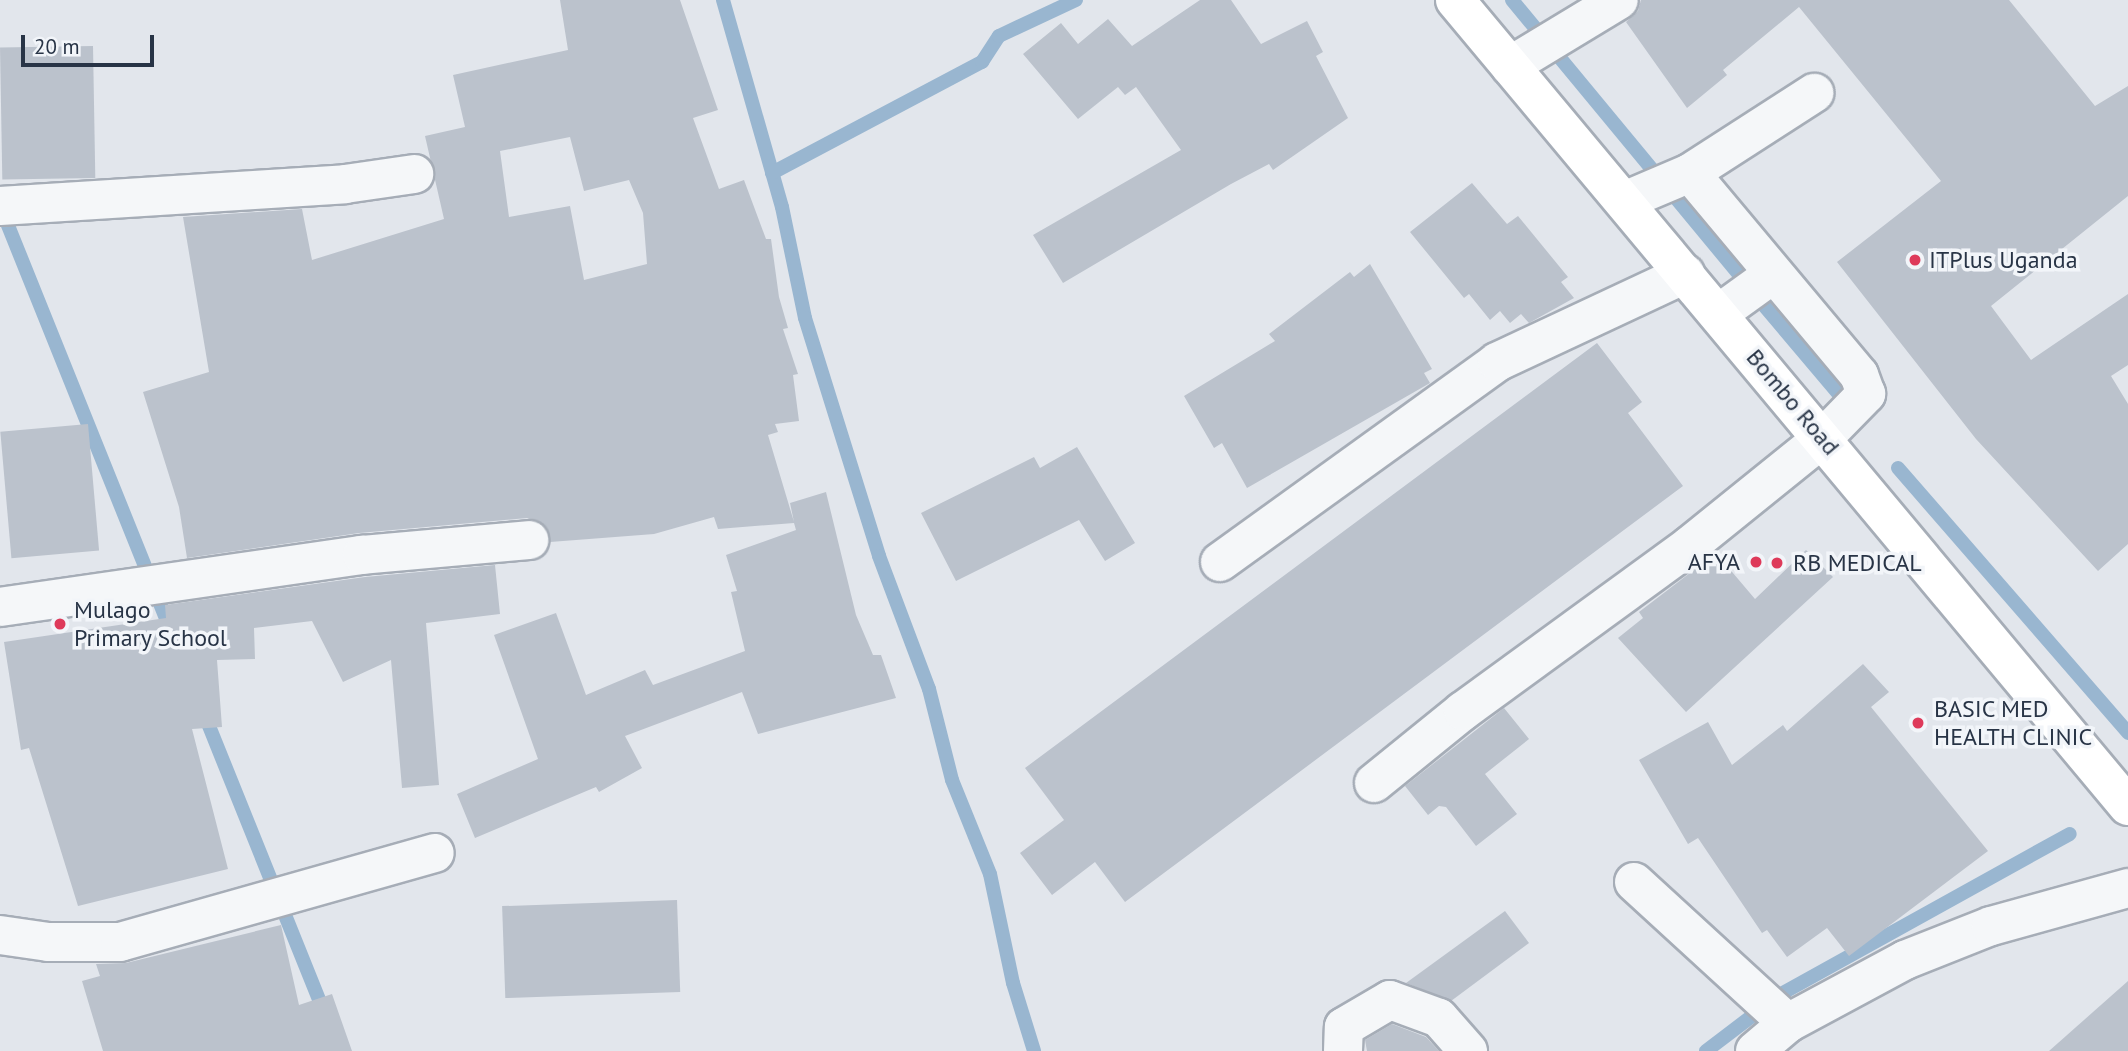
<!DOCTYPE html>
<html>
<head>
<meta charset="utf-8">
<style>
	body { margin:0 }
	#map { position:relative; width:2128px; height:1051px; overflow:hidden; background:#e2e6ec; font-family:"PT Sans",sans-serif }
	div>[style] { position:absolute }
	.stream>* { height:14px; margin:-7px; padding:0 7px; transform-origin:7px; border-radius:7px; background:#99b6d0 }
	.building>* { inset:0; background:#bbc2cc; transform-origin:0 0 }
	.roads { filter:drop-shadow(2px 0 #a6adb7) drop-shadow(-2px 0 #a6adb7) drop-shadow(0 2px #a6adb7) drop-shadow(0 -2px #a6adb7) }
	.minor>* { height:38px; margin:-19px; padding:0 19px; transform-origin:19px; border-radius:19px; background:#f5f7f9 }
	.major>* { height:38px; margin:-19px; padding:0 19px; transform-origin:19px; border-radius:19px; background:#fff }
	.dots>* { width:19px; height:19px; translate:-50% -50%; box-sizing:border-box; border:4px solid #f2f5f9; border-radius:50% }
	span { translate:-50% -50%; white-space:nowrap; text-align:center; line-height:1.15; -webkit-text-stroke:7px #f2f5f9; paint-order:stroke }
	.poi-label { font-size:24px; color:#283446 }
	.left { translate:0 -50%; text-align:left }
	.right { translate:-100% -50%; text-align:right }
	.street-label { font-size:24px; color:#283446 }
	.scale { position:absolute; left:21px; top:35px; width:133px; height:32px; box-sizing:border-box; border:4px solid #283446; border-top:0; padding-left:9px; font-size:21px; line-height:24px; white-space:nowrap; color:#283446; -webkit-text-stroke:5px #f2f5f9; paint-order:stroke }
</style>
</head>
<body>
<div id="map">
	<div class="stream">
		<i style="left:723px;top:0;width:215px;rotate:74.1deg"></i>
		<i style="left:782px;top:207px;width:113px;rotate:78.3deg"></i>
		<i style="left:805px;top:318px;width:249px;rotate:72.7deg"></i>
		<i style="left:879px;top:556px;width:142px;rotate:69.4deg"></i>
		<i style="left:929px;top:689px;width:94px;rotate:75.8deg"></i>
		<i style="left:952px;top:780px;width:101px;rotate:68deg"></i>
		<i style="left:990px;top:874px;width:111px;rotate:78.1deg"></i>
		<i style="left:1013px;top:983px;width:71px;rotate:72.8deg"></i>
		<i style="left:1512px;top:0;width:356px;rotate:50.4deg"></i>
		<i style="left:772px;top:173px;width:238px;rotate:-27.9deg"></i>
		<i style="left:982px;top:62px;width:31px;rotate:-57deg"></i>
		<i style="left:999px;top:36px;width:85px;rotate:-25.1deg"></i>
		<i style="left:1px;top:208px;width:459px;rotate:68.1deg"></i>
		<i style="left:1761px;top:302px;width:126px;rotate:49.8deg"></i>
		<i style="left:1898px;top:468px;width:351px;rotate:49deg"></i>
		<i style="left:203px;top:711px;width:327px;rotate:68.1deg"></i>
		<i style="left:1706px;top:1051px;width:94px;rotate:-37.2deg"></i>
		<i style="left:1781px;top:994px;width:330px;rotate:-29deg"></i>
	</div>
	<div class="building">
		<i style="clip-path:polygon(evenodd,560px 0,680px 0,718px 110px,693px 118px,719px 189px,744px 180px,766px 239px,771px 239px,779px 297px,788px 328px,783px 329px,798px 374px,793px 375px,799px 421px,775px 424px,778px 432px,768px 435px,794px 522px,790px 503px,826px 492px,856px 615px,873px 655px,881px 655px,896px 698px,758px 734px,742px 692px,625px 736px,642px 768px,599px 792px,596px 787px,475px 838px,457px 794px,538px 759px,494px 635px,556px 613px,586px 695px,645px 670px,653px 685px,745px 651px,731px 592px,737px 591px,726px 555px,796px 530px,794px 523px,718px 529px,714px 517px,654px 534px,550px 542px,546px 527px,527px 518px,359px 533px,187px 558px,179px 507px,143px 392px,209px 372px,183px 217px,302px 209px,312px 260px,444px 219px,425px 136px,465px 127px,453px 75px,568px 50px,560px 0,570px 137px,584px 191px,629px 180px,643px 213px,647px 264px,584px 280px,570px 206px,509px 217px,500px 151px,570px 137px)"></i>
		<i style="clip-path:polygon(1200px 0,1231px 0,1261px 44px,1307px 21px,1323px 52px,1316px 56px,1348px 118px,1273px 170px,1269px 164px,1231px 184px,1063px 283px,1033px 235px,1181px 150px,1136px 87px,1125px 95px,1118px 87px,1078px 119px,1023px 54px,1061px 23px,1078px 44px,1108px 19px,1132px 46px)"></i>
		<i style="clip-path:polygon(1641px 0,2009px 0,2095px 106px,2128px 86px,2128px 196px,1991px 306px,2031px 360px,2128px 294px,2128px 365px,2111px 376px,2128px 404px,2128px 544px,2098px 571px,1976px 439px,1837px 262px,1941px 181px,1799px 7px,1723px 70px,1727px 75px,1687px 108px,1626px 22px,1638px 11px)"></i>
		<i style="left:93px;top:46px;width:132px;height:93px;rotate:89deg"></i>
		<i style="clip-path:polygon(1472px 183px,1507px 224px,1518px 216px,1568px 277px,1561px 282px,1574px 298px,1529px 323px,1521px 314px,1510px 323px,1500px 311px,1490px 320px,1469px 294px,1464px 298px,1410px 232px)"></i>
		<i style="clip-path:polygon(1370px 264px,1432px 369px,1424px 373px,1430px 383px,1247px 488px,1222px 443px,1214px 448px,1184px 396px,1275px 341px,1269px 334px,1350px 272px,1354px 277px)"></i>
		<i style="clip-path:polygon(1597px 343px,1642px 402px,1628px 413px,1683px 486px,1125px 902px,1095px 862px,1052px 895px,1020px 853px,1064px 820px,1025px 768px)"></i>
		<i style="left:88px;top:424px;width:127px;height:88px;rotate:85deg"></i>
		<i style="clip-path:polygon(1077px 447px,1135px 543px,1105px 561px,1079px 520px,956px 581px,921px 513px,1034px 457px,1040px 468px)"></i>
		<i style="clip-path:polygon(1806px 550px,1833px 577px,1686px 712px,1618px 638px,1643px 618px,1639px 612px,1716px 553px,1755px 599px)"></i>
		<i style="clip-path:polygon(495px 565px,500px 614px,426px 623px,439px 785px,402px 788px,391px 660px,343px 682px,312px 621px,254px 628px,255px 659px,217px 660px,222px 727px,192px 729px,228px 869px,78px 906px,29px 748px,21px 750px,4px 642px,166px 618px,165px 605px,365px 577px)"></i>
		<i style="clip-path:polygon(1863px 664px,1889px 692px,1871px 707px,1988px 851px,1849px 956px,1827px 928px,1787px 957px,1767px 930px,1762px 933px,1698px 838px,1688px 844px,1639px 760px,1708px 722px,1732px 765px,1783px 725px,1787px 731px)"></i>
		<i style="clip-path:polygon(1504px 708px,1529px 739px,1485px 774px,1517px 814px,1476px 846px,1446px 807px,1439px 806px,1428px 815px,1405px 786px)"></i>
		<i style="left:677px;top:900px;width:92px;height:175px;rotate:88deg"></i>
		<i style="clip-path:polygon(1505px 911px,1529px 943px,1451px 1001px,1406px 983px)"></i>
		<i style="clip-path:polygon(281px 925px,299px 1005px,332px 994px,352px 1051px,103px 1051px,82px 981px,100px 976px,96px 964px,126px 963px)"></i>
		<i style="clip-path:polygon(2128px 981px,2128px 1051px,2049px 1051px)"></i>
		<i style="clip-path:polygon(1392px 1024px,1426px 1037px,1439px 1051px,1367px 1051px,1365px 1040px)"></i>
	</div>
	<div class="roads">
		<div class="minor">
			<i style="left:1510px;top:66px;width:127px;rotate:-31.2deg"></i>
			<i style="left:1690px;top:173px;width:148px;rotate:-32.8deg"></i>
			<i style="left:0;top:206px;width:346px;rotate:-3.6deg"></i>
			<i style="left:345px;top:184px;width:70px;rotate:-8.2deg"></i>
			<i style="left:1718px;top:314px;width:67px;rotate:-35.8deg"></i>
			<i style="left:1220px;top:562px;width:342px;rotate:-35.8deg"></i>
			<i style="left:1497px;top:362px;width:208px;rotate:-25.1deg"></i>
			<i style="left:0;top:607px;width:366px;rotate:-8.2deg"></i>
			<i style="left:362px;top:555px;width:168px;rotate:-5.1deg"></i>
			<i style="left:1374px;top:783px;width:114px;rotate:-39deg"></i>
			<i style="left:1463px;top:711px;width:280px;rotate:-36.1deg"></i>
			<i style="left:1689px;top:546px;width:172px;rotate:-38.9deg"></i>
			<i style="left:1823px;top:438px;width:62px;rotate:-45.7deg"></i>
			<i style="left:1866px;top:394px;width:20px;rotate:-110deg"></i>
			<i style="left:1859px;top:375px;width:263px;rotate:-129.9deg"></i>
			<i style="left:1690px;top:173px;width:72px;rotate:157deg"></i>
			<i style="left:1634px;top:882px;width:209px;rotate:42.5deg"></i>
			<i style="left:0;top:935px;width:49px;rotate:8.3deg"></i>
			<i style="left:48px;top:942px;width:72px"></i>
			<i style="left:120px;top:942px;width:327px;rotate:-15.8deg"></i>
			<i style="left:1343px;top:1051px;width:24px;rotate:-88deg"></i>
			<i style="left:1344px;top:1027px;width:53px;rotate:-30.4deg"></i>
			<i style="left:1390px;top:1000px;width:52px;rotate:20.2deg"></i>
			<i style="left:1439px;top:1018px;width:44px;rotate:48.7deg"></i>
			<i style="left:1755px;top:1051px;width:43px;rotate:-40.3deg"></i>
			<i style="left:1788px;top:1023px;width:133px;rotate:-28.3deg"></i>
			<i style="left:1905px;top:960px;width:92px;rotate:-21.6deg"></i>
			<i style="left:1991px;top:926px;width:142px;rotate:-15.5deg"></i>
		</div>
		<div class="major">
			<i style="left:1455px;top:0;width:1050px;rotate:50.14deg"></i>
		</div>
	</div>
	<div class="dots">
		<i style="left:1915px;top:260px;background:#de3a5a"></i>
		<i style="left:1756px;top:562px;background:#de3a5a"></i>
		<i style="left:1777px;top:563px;background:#de3a5a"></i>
		<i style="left:60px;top:624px;background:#de3a5a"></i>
		<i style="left:1918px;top:723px;background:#de3a5a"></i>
	</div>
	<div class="poi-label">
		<span class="left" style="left:1929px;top:260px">ITPlus Uganda</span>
		<span class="right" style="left:1740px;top:562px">AFYA</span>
		<span class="left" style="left:1793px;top:563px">RB MEDICAL</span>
		<span class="left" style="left:74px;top:624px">Mulago<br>Primary School</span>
		<span class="left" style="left:1934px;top:723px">BASIC MED<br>HEALTH CLINIC</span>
	</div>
	<div class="street-label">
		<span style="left:1793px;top:402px;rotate:50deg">Bombo Road</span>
	</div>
	<div class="scale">20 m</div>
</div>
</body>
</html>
